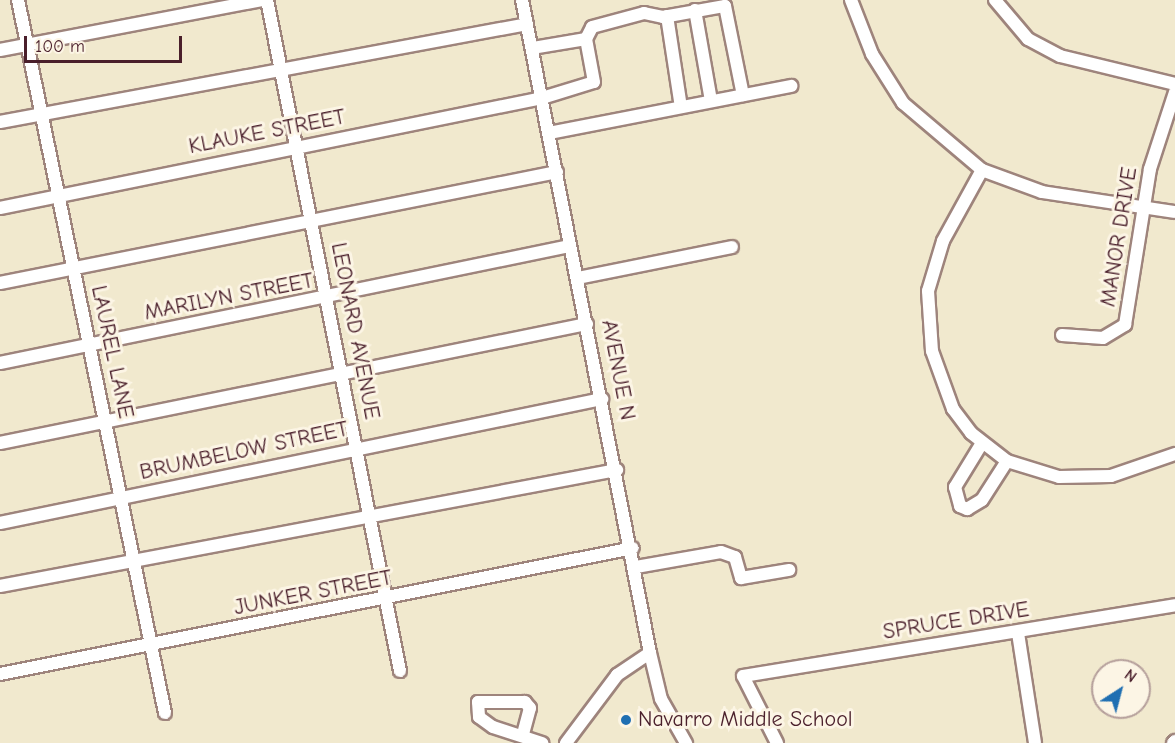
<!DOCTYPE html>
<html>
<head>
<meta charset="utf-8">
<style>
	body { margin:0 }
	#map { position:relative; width:1175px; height:743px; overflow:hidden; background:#f1e9ce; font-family:"Comic Neue",sans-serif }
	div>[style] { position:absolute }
	.roads { filter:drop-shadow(2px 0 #9e847c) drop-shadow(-2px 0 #9e847c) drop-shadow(0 2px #9e847c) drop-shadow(0 -2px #9e847c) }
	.minor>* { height:12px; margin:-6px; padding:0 6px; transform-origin:6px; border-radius:6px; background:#fff }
	.dots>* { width:16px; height:16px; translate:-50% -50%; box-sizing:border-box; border:3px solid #fcf5e5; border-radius:50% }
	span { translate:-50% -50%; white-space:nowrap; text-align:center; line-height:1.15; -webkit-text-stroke:6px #fcf5e5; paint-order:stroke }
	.street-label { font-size:22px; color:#4a1f2b }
	.poi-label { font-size:22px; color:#4a1f2b }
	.left { translate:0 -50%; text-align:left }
	.north { position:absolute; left:1091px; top:659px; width:60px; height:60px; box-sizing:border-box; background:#fcf5e5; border:2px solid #b59f9b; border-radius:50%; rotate:36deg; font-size:16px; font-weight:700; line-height:24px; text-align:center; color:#4a1f2b }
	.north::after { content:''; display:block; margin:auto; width:21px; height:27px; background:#1f6fb2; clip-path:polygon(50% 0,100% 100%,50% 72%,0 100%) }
	.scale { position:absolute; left:24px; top:36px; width:158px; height:27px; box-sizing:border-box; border:3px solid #4a1f2b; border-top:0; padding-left:8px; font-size:18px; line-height:21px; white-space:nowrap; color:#4a1f2b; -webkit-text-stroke:4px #fcf5e5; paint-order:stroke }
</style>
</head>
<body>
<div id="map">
	<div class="roads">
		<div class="minor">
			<i style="left:18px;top:0;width:728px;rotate:78.35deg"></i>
			<i style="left:267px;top:0;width:684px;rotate:78.79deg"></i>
			<i style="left:522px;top:0;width:665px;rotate:78.91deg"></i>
			<i style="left:650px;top:653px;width:47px;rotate:76.6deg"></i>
			<i style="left:661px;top:699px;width:51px;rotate:60.4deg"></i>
			<i style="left:851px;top:0;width:58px;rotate:68.7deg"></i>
			<i style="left:872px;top:54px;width:58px;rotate:57.7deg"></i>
			<i style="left:903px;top:103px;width:104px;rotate:40.3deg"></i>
			<i style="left:982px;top:170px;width:64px;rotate:20.1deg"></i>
			<i style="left:1042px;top:192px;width:134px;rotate:8.6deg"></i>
			<i style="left:995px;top:0;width:51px;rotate:49.8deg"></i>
			<i style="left:1028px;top:39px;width:36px;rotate:28deg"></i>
			<i style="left:1060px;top:56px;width:118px;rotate:13.7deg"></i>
			<i style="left:695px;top:10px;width:92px;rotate:80deg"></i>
			<i style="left:667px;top:16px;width:92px;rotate:81.3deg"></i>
			<i style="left:586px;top:39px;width:13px;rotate:-63deg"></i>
			<i style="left:592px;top:27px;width:54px;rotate:-15.1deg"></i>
			<i style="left:644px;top:13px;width:19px;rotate:12deg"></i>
			<i style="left:663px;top:17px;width:63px;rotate:-10.1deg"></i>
			<i style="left:725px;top:6px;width:91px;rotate:78.6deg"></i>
			<i style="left:0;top:50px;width:268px;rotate:-10.8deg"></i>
			<i style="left:0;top:122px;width:536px;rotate:-10.53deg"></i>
			<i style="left:549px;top:133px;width:247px;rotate:-11deg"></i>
			<i style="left:982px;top:170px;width:81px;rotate:118.8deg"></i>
			<i style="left:943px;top:241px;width:52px;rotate:106.7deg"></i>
			<i style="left:928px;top:291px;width:60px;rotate:86.2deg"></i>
			<i style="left:932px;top:351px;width:62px;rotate:70.1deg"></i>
			<i style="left:953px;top:409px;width:30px;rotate:53deg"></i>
			<i style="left:971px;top:433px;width:46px;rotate:37.9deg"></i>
			<i style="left:1007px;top:461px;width:54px;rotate:17.1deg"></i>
			<i style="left:1059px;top:477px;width:52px;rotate:-1.1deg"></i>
			<i style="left:1111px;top:476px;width:68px;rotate:-19deg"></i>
			<i style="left:0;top:208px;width:553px;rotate:-11.47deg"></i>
			<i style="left:542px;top:98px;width:54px;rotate:-17.1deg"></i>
			<i style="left:594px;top:82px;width:44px;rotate:-100.5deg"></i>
			<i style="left:586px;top:39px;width:55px;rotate:170.5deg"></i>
			<i style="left:578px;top:278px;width:157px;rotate:-11.4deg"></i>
			<i style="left:0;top:283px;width:568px;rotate:-11.27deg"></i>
			<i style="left:1062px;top:335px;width:41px;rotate:4.2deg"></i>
			<i style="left:1103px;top:338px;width:26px;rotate:-31deg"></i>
			<i style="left:1125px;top:325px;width:158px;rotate:-80.9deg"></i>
			<i style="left:1150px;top:169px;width:81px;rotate:-72deg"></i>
			<i style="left:0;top:363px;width:582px;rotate:-11.6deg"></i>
			<i style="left:0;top:443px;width:599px;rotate:-11.46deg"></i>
			<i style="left:982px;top:443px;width:52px;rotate:121.5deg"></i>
			<i style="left:955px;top:487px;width:20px;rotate:75deg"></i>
			<i style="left:960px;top:506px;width:8px;rotate:23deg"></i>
			<i style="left:967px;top:509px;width:17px;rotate:-31deg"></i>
			<i style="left:982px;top:500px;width:46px;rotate:-57.3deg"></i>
			<i style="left:0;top:523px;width:615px;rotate:-11.64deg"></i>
			<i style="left:636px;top:567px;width:86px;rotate:-10deg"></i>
			<i style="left:721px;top:552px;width:15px;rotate:20deg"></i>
			<i style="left:735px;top:557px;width:22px;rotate:74deg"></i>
			<i style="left:741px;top:578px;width:49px;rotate:-9.5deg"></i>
			<i style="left:0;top:586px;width:628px;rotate:-10.65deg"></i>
			<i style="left:1018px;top:633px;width:111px;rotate:81.2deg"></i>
			<i style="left:0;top:674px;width:645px;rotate:-11.26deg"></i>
			<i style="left:523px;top:734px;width:27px;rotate:-75deg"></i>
			<i style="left:530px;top:708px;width:8px;rotate:-130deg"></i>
			<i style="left:525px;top:702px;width:47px;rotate:180deg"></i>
			<i style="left:478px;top:702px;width:15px;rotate:86deg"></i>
			<i style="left:479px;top:717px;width:17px;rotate:36deg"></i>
			<i style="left:493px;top:727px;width:52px;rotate:18.1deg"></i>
			<i style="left:566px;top:743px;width:85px;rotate:-53.1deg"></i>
			<i style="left:617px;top:675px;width:40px;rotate:-34deg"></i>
			<i style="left:777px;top:743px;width:75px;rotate:-116.9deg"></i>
			<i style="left:743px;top:676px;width:438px;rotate:-9.3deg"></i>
			<i style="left:1173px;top:743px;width:3px;rotate:-45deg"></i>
		</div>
	</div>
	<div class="dots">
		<i style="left:626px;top:720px;background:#1f6fb2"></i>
	</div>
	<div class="street-label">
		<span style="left:267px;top:132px;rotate:-11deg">KLAUKE STREET</span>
		<span style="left:1119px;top:237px;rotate:-81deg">MANOR DRIVE</span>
		<span style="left:229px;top:297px;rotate:-11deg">MARILYN STREET</span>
		<span style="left:355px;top:331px;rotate:79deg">LEONARD AVENUE</span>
		<span style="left:112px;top:352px;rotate:78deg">LAUREL LANE</span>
		<span style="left:618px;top:370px;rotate:79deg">AVENUE N</span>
		<span style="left:244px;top:451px;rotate:-12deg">BRUMBELOW STREET</span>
		<span style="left:313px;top:593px;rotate:-11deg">JUNKER STREET</span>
		<span style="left:956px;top:621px;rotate:-9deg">SPRUCE DRIVE</span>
	</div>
	<div class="poi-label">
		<span class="left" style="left:638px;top:720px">Navarro Middle School</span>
	</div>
	<div class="north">N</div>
	<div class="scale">100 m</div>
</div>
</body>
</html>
